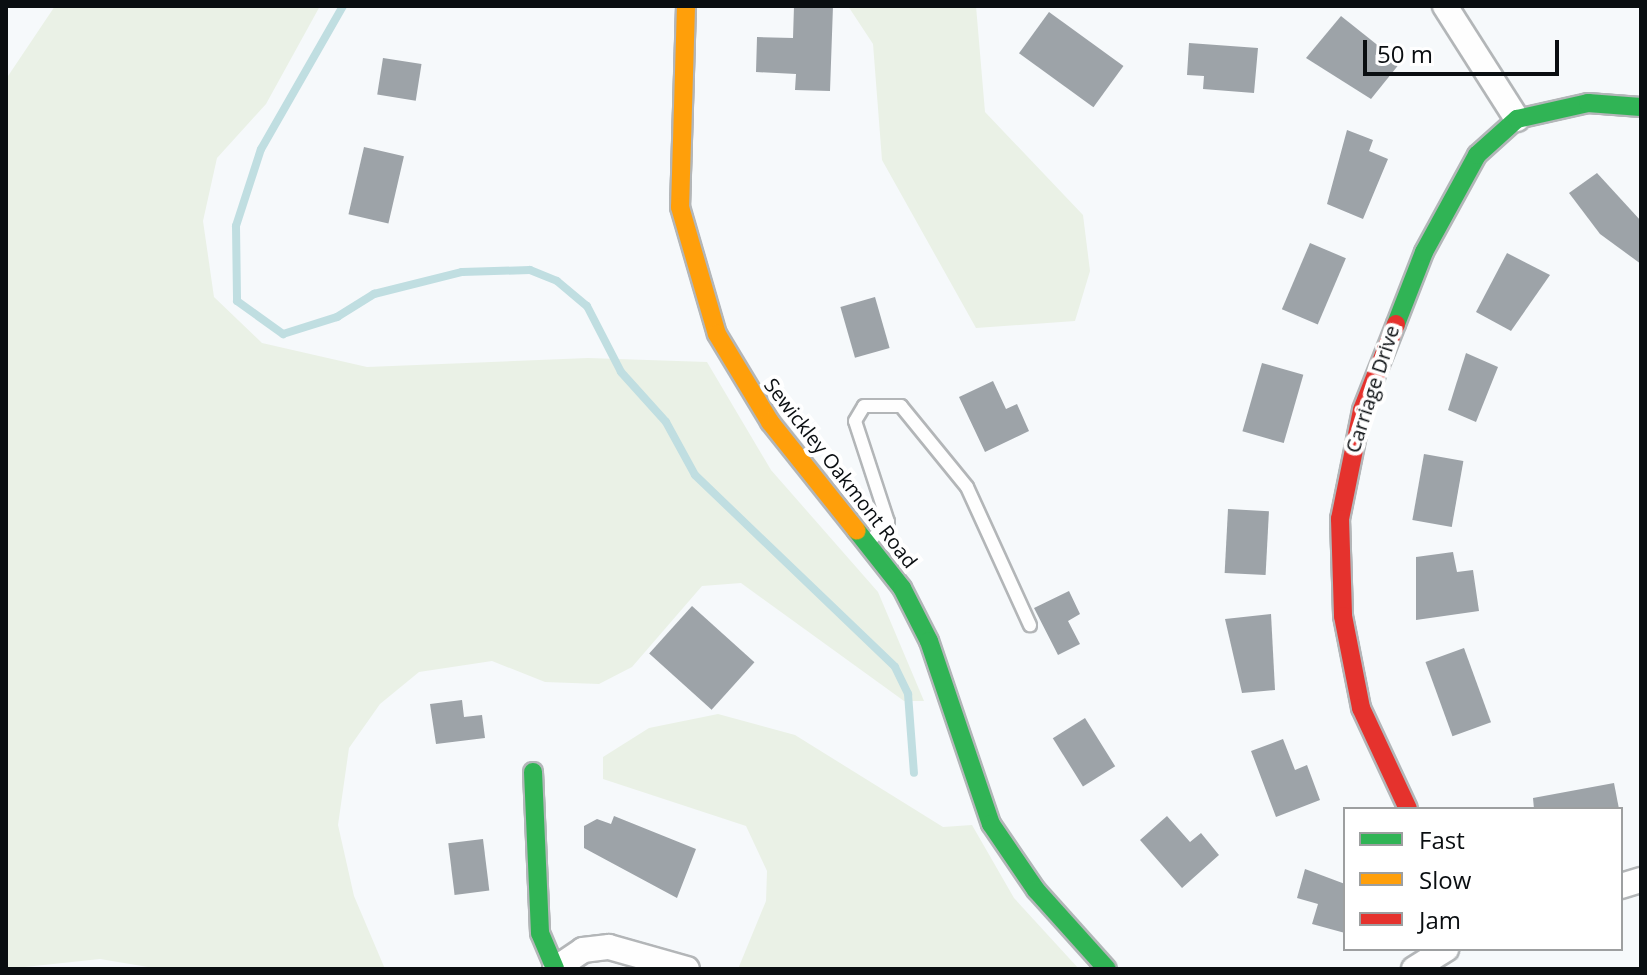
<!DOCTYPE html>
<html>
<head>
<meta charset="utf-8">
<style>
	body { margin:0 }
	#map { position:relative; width:1647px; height:975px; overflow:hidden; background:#f6f9fb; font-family:"Open Sans",sans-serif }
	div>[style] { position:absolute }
	.green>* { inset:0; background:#eaf1e6 }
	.stream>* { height:8px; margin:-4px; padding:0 4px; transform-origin:4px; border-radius:4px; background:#c0dee1 }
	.building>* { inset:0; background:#9da3a8; transform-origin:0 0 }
	.roads { filter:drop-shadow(2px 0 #b3b6b8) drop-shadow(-2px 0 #b3b6b8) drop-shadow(0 2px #b3b6b8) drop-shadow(0 -2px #b3b6b8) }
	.lane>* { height:12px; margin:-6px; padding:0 6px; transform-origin:6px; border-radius:6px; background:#fefefe }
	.street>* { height:24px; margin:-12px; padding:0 12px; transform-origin:12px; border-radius:12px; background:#fefefe }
	.fast>* { height:18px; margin:-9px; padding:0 9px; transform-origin:9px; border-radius:9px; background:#30b455 }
	.slow>* { height:18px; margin:-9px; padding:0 9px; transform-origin:9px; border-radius:9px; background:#ff9f0a }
	.jam>* { height:18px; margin:-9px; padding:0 9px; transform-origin:9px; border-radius:9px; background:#e5322d }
	span { translate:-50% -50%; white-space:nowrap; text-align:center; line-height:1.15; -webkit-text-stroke:8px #fff; paint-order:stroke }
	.street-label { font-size:20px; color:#0a0e11 }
	.frame { position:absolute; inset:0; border:8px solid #0a0e11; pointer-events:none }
	.legend { position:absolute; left:1343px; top:807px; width:280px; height:144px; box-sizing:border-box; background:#fff; border:2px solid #9d9fa0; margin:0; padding:10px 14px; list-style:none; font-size:24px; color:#0a0e11 }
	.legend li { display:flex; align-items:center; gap:16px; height:40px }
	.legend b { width:40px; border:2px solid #9d9fa0 }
	.scale { position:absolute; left:1363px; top:40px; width:196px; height:36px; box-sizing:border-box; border:4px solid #0a0e11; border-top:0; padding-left:10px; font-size:24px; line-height:28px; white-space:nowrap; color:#0a0e11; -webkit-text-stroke:6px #fff; paint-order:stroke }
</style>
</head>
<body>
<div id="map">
	<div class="green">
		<i style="clip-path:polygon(55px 6px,320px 6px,266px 104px,217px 158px,203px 221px,214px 297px,262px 343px,367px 367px,588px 358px,707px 362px,771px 470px,878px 592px,924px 701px,904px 701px,741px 583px,702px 586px,632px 667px,599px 684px,545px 682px,492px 661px,419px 672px,380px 704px,349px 748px,338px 825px,354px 896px,385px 969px,160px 969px,100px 959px,6px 969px,6px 79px)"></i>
		<i style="clip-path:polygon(848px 6px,976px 6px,985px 112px,1083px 215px,1090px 271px,1075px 321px,976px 328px,882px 160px,873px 44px)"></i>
		<i style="clip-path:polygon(718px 714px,795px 735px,943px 827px,972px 825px,1014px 898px,1079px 969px,738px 969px,766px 901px,767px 871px,746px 826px,603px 779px,603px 757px,649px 728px)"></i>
	</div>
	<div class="stream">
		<i style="left:343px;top:6px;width:165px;rotate:119.8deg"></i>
		<i style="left:261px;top:149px;width:81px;rotate:108deg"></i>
		<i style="left:236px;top:226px;width:75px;rotate:89.2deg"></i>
		<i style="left:237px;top:301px;width:57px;rotate:35.7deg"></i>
		<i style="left:283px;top:334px;width:57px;rotate:-17.5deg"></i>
		<i style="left:337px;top:317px;width:44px;rotate:-31.9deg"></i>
		<i style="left:374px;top:294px;width:91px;rotate:-14deg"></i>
		<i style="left:462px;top:272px;width:68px;rotate:-1.7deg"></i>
		<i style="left:530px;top:270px;width:29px;rotate:22deg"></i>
		<i style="left:557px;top:281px;width:39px;rotate:40deg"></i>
		<i style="left:587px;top:306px;width:74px;rotate:62.7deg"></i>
		<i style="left:621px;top:372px;width:67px;rotate:48deg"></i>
		<i style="left:666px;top:422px;width:60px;rotate:61.3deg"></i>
		<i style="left:695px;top:475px;width:277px;rotate:43.8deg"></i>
		<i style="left:895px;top:667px;width:30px;rotate:64deg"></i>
		<i style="left:908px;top:694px;width:79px;rotate:85.7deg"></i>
	</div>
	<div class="building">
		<i style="clip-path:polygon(794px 6px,833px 6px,830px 91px,795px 90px,796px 74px,756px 72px,757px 37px,793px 38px)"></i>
		<i style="left:1049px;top:12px;width:92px;height:51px;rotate:36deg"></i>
		<i style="clip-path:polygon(1341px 16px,1400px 63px,1371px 99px,1306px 58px)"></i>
		<i style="clip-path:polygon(1189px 43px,1258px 48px,1254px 93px,1203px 89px,1204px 76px,1187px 75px)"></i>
		<i style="left:383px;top:58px;width:39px;height:37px;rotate:9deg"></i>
		<i style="clip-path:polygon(1347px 130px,1373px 140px,1369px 151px,1388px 159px,1363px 219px,1327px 204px)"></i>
		<i style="left:364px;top:147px;width:41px;height:69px;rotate:13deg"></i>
		<i style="clip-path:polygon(1597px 173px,1641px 221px,1641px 264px,1600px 234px,1569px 193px)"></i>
		<i style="left:1310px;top:243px;width:39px;height:72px;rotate:23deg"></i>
		<i style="clip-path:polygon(1507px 253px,1550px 275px,1511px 331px,1476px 312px)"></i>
		<i style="left:875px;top:297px;width:53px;height:36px;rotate:74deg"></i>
		<i style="clip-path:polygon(1466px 353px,1498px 367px,1476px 422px,1448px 410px)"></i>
		<i style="left:1262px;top:363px;width:43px;height:71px;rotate:16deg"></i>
		<i style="clip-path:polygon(993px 381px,1006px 409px,1017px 404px,1029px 431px,985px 452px,959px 397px)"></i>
		<i style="left:1424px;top:454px;width:40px;height:67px;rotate:10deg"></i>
		<i style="left:1228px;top:509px;width:41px;height:64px;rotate:3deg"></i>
		<i style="clip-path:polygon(1453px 552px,1457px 572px,1473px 570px,1479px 611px,1416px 620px,1416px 557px)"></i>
		<i style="clip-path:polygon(1069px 591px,1080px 614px,1068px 621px,1080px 644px,1058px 655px,1034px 608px)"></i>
		<i style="left:692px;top:606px;width:84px;height:64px;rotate:42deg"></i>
		<i style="clip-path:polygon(1271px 614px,1275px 690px,1242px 693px,1225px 619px)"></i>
		<i style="left:1464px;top:648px;width:79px;height:41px;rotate:70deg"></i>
		<i style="clip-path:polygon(462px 700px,464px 717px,482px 715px,485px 738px,436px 744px,430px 704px)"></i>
		<i style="left:1085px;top:718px;width:57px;height:38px;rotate:58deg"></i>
		<i style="clip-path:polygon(1283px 739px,1295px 770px,1307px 765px,1320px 800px,1276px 817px,1251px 751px)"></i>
		<i style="clip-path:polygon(1614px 783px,1619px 809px,1534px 809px,1533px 798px)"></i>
		<i style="clip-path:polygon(614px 816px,696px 849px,677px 898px,584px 848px,584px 826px,597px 819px,611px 824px)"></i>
		<i style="clip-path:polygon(1167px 816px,1190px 842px,1201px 833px,1219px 855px,1182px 888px,1140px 840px)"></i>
		<i style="left:483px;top:839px;width:52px;height:35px;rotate:83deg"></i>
		<i style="clip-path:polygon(1305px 869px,1345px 884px,1345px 933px,1312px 924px,1318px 904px,1297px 898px)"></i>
	</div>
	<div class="roads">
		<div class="lane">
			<i style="left:871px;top:540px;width:25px;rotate:-47deg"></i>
			<i style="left:888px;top:522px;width:106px;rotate:-108.1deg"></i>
			<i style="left:855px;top:421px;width:17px;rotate:-59deg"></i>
			<i style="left:864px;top:406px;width:37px"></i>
			<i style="left:901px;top:406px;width:104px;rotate:50.8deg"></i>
			<i style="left:967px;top:487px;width:152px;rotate:65.5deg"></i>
		</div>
		<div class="street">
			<i style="left:1445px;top:6px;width:134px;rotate:57.5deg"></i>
			<i style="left:1621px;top:886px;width:21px;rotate:-17deg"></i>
			<i style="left:555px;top:969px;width:34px;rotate:-34deg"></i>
			<i style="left:583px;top:950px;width:26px;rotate:-7deg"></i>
			<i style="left:609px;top:947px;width:81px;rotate:15.8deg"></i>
			<i style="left:1414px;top:969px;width:38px;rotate:-32deg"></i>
		</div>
		<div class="fast">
			<i style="left:1396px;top:324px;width:77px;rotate:-68.7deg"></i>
			<i style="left:1424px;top:252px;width:111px;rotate:-61.3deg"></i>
			<i style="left:1477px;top:155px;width:54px;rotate:-42deg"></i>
			<i style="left:1517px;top:119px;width:73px;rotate:-12.7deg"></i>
			<i style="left:1588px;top:103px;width:53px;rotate:4.3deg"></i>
			<i style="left:857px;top:531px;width:73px;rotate:51.7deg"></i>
			<i style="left:902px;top:588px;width:59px;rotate:63deg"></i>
			<i style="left:929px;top:641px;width:193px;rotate:71.3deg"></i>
			<i style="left:991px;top:824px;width:80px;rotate:55.7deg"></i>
			<i style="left:1036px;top:890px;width:106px;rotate:48.1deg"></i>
			<i style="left:533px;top:772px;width:161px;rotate:87.5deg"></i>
			<i style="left:540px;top:933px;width:39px;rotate:67deg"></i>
		</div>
		<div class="slow">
			<i style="left:686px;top:6px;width:201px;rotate:91.7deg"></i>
			<i style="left:680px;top:207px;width:132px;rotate:73.8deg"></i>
			<i style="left:717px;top:334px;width:103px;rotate:58.9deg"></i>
			<i style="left:770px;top:422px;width:139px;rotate:51.4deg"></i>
		</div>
		<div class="jam">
			<i style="left:1396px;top:324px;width:92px;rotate:111.6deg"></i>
			<i style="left:1362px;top:410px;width:111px;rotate:101.4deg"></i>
			<i style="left:1340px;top:519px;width:97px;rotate:88.2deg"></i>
			<i style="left:1343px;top:616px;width:94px;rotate:78.9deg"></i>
			<i style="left:1361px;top:708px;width:111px;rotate:65deg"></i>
		</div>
	</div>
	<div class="street-label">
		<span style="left:1372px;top:389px;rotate:-72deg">Carriage Drive</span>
		<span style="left:841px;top:473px;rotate:52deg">Sewickley Oakmont Road</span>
	</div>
	<div class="frame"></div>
	<ul class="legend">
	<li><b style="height:10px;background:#30b455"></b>Fast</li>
	<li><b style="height:10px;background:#ff9f0a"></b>Slow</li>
	<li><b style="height:10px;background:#e5322d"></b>Jam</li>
	</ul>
	<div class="scale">50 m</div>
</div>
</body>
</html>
